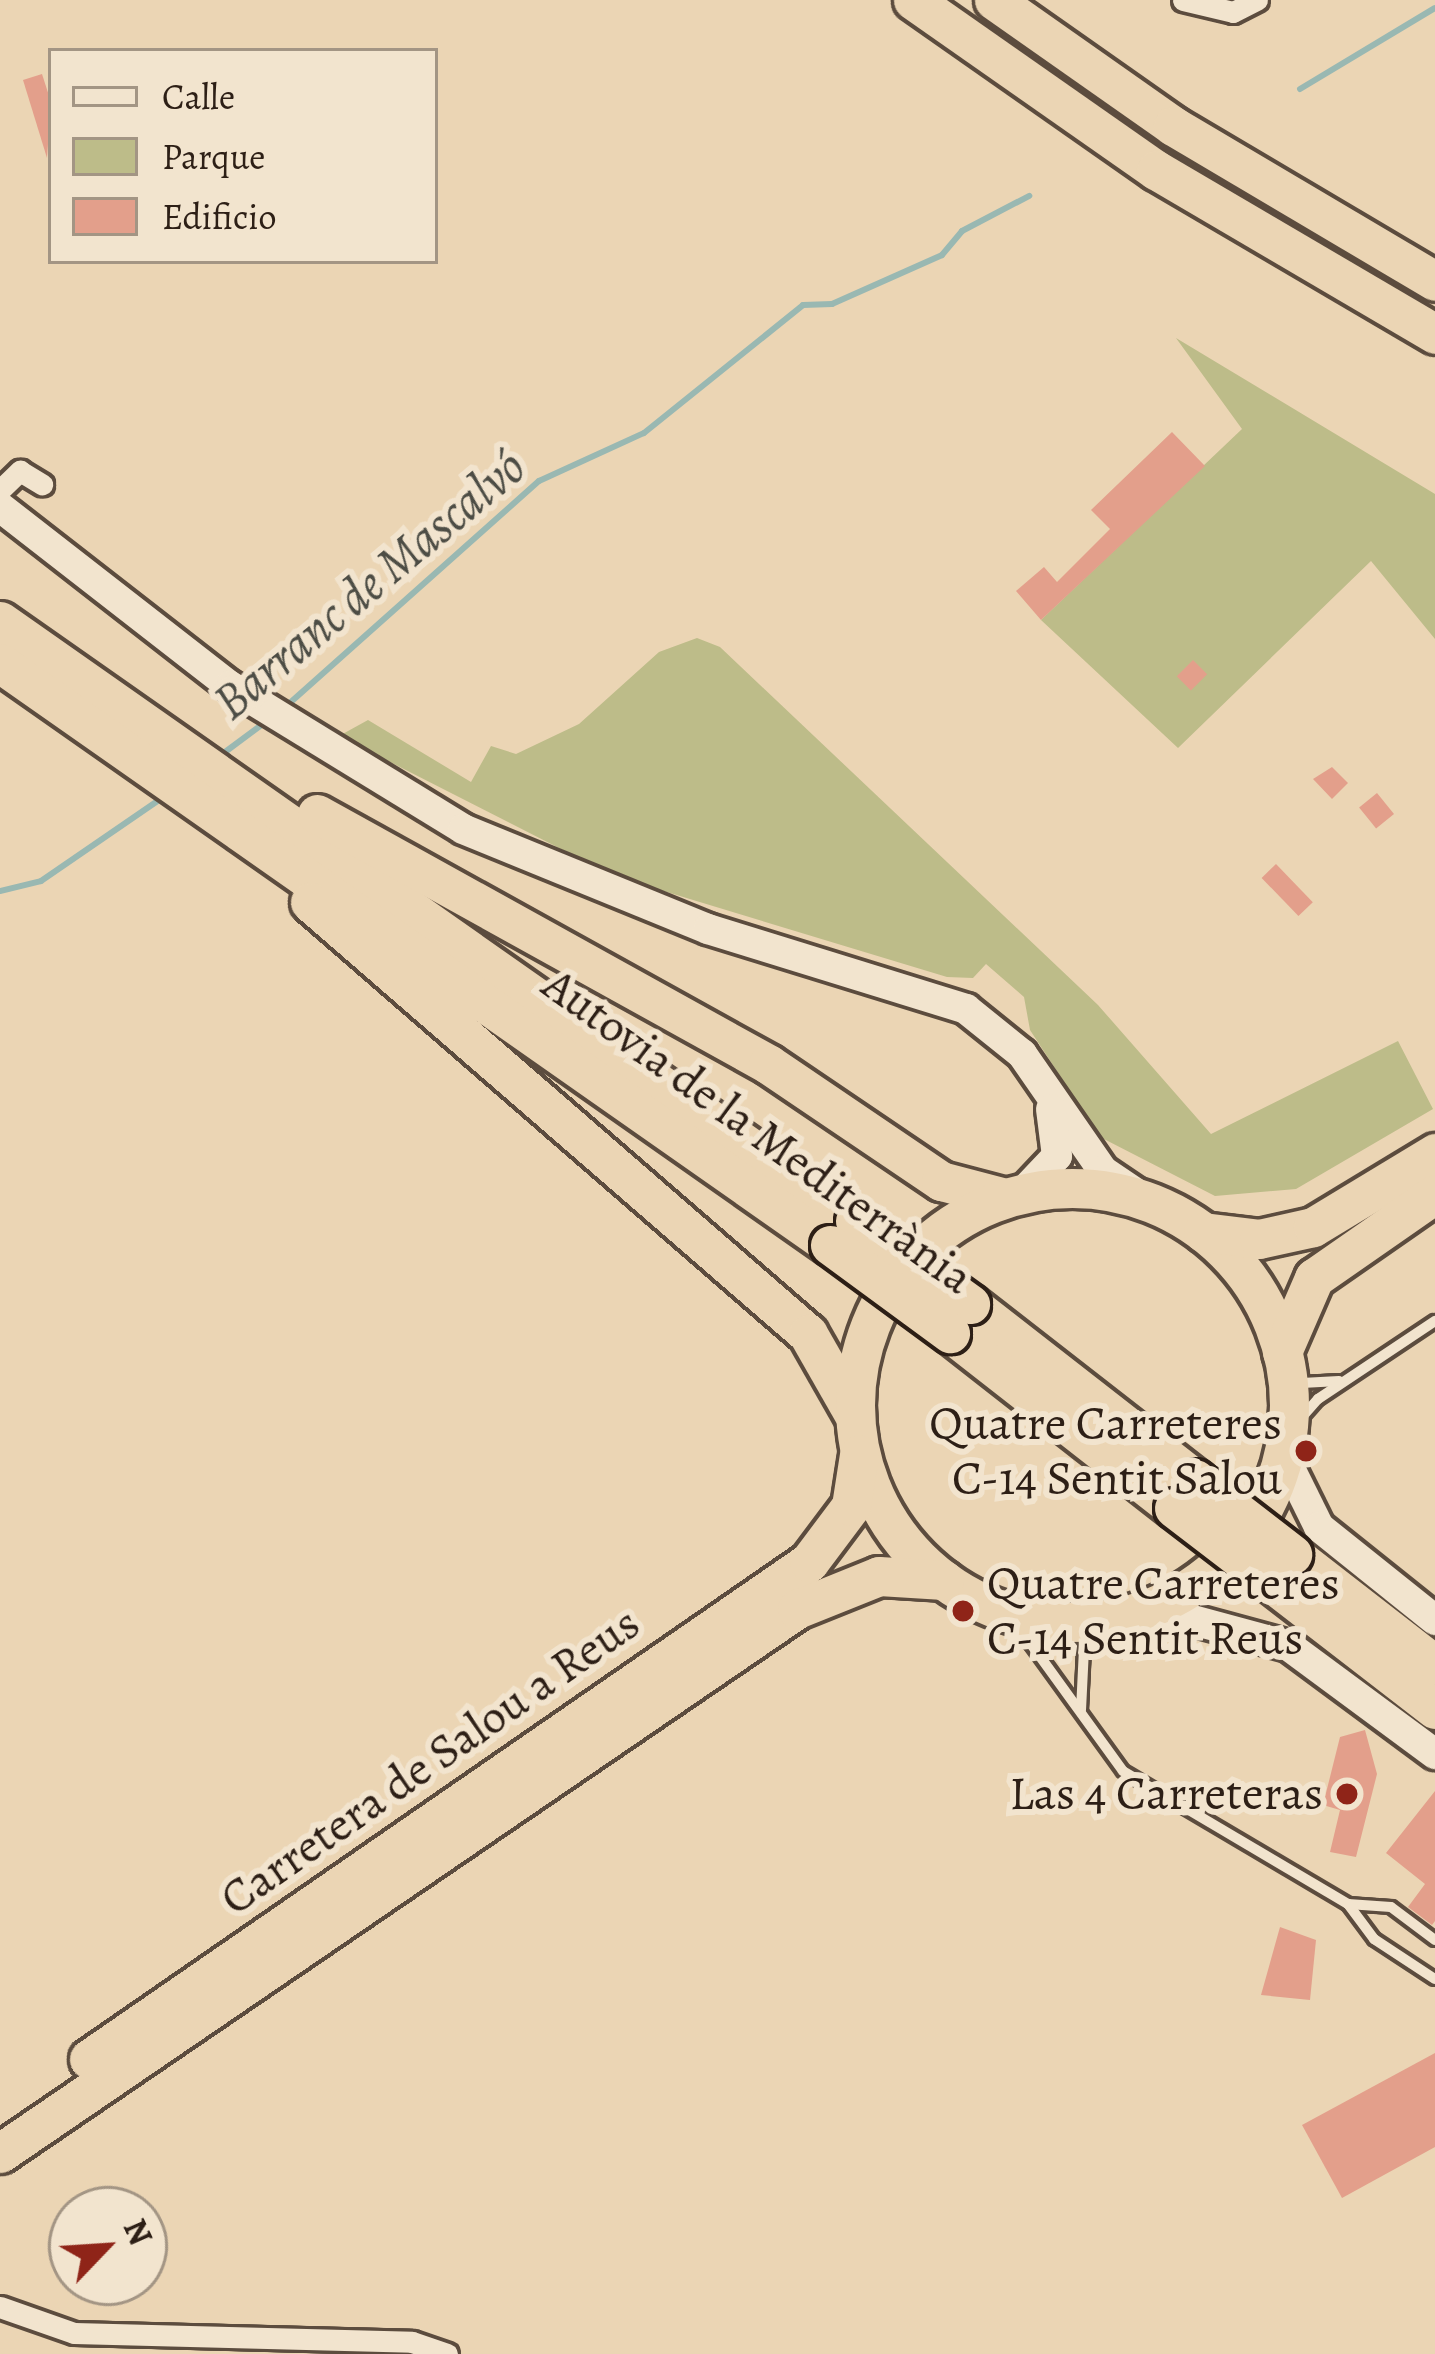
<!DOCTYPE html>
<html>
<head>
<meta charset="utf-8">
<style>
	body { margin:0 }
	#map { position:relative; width:1435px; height:2354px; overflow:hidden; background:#ebd5b4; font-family:Alegreya,serif }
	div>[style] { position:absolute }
	.green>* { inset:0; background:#bdbc89 }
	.stream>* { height:6px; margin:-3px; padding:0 3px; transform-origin:3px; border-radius:3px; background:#99b8b2 }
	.building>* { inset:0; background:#e39f8b; transform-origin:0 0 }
	.roads { filter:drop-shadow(3px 0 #5c4c3e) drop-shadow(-3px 0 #5c4c3e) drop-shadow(0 3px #5c4c3e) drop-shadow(0 -3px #5c4c3e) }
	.lane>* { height:10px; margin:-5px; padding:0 5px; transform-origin:5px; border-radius:5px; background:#f2e4ce }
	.street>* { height:21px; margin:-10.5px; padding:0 10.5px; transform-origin:10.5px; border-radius:10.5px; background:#f2e4ce }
	.secondary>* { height:30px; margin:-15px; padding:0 15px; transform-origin:15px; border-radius:15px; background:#f2e4ce }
	.highway>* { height:39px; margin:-19.5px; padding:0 19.5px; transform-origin:19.5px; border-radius:19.5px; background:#ebd5b4 }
	.highway>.ring { margin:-19.5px; padding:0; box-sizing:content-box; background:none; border:39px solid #ebd5b4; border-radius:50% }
	.bridges { filter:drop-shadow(3px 0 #2d1f16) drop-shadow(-3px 0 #2d1f16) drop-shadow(0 3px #2d1f16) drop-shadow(0 -3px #2d1f16) }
	.highway-bridge>* { height:39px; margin:-19.5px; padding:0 19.5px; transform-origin:19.5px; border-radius:19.5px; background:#ebd5b4 }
	.dots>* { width:33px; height:33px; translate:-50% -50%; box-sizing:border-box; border:6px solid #f2e4ce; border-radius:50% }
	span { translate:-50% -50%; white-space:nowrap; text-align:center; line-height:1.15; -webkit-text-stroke:12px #f2e4ce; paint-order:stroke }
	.street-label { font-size:48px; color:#2d1f16 }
	.poi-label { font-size:48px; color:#2d1f16 }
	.right { translate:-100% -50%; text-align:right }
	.left { translate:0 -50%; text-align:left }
	.water-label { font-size:51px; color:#4d4d45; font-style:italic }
	.legend { position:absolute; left:48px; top:48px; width:390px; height:216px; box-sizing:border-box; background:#f2e4ce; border:3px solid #a39584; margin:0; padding:15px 21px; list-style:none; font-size:36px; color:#2d1f16 }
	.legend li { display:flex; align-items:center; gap:24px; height:60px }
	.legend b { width:60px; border:3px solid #a39584 }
	.north { position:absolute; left:48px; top:2186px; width:120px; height:120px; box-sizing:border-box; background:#f2e4ce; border:3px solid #a39584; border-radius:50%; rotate:65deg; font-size:33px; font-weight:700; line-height:48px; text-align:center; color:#2d1f16 }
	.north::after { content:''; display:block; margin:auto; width:42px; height:54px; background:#8f2418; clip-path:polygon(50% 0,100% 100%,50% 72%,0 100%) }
</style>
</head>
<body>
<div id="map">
	<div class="green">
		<i style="clip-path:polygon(1176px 338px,1435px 494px,1435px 639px,1371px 561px,1178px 748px,1041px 620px,1242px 429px)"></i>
		<i style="clip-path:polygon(697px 638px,720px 647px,1098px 1005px,1211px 1134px,1398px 1041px,1433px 1109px,1296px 1189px,1215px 1196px,1100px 1137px,1030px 1030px,1024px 997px,986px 964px,973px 978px,947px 977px,614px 876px,339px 736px,368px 720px,471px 782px,491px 746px,516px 754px,579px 724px,659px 652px)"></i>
	</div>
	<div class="stream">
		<i style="left:1300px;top:89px;width:157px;rotate:-31deg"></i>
		<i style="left:283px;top:709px;width:343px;rotate:-41.7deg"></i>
		<i style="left:539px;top:481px;width:115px;rotate:-24.6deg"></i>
		<i style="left:644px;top:433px;width:204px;rotate:-38.8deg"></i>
		<i style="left:803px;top:305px;width:29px;rotate:-2deg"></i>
		<i style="left:832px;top:304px;width:120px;rotate:-24deg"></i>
		<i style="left:942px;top:255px;width:31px;rotate:-50deg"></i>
		<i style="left:962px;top:231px;width:76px;rotate:-27.6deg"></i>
		<i style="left:221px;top:755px;width:59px;rotate:-36.7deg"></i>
		<i style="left:0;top:891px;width:42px;rotate:-13.7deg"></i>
		<i style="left:41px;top:881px;width:152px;rotate:-34.5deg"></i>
	</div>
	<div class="building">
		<i style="clip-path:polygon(42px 74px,51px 102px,47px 158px,23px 80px)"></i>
		<i style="clip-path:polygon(1172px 432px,1205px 466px,1041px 620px,1016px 591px,1044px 567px,1057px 582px,1110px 529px,1091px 510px)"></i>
		<i style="left:1193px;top:660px;width:20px;height:23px;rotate:45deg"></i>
		<i style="clip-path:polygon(1332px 767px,1348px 783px,1332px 799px,1313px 779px)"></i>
		<i style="left:1377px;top:793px;width:27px;height:23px;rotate:51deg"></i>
		<i style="left:1276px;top:864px;width:53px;height:20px;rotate:46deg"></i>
		<i style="clip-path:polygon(1365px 1730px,1377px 1774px,1356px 1857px,1330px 1852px,1340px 1810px,1323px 1805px,1340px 1737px)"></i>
		<i style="clip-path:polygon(1435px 1791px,1435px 1921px,1432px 1925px,1408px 1907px,1425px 1884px,1386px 1853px)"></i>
		<i style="clip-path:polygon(1280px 1927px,1316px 1940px,1310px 2000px,1261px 1995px)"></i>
		<i style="clip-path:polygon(1435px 2053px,1435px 2147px,1342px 2198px,1302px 2125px)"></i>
	</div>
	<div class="roads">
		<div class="lane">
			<i style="left:1285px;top:1362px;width:27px;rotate:51deg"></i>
			<i style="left:1302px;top:1383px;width:37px;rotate:-3deg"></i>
			<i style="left:1287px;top:1434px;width:47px;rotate:-48.5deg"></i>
			<i style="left:1318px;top:1399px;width:141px;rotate:-33.7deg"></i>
			<i style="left:981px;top:1602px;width:65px;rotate:40deg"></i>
			<i style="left:1031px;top:1644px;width:157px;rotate:54.1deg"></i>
			<i style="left:1123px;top:1771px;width:261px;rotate:30.6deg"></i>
			<i style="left:1348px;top:1904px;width:44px;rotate:53.4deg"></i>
			<i style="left:1374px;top:1939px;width:73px;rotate:33.3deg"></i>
			<i style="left:1081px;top:1710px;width:61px;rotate:-87.2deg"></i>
			<i style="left:1084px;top:1649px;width:46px;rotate:-44.1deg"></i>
			<i style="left:1348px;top:1904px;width:43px;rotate:4deg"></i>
			<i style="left:1391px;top:1907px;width:55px;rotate:36.9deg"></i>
		</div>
		<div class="street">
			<i style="left:1183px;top:0;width:51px;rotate:13.5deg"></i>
			<i style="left:1233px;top:12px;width:27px;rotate:-27deg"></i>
			<i style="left:0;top:490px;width:28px;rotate:-44deg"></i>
			<i style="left:20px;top:471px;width:26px;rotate:31deg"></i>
			<i style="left:0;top:2307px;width:78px;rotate:19.4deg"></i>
			<i style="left:74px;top:2333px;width:338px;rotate:1.5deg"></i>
			<i style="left:412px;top:2342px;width:37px;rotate:19deg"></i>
		</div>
		<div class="secondary">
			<i style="left:0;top:507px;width:291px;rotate:37.9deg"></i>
			<i style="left:230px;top:686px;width:273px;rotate:31.5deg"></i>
			<i style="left:463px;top:829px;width:265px;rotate:22.2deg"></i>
			<i style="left:708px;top:929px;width:270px;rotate:17.2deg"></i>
			<i style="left:966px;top:1009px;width:72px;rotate:38.8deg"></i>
			<i style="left:1022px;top:1054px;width:142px;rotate:55.3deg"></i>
			<i style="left:1103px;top:1171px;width:55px;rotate:34deg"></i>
			<i style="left:1021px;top:1194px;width:52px;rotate:-46.5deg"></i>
			<i style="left:1057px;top:1156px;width:47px;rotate:-97.3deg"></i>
			<i style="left:1283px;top:1454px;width:81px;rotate:63.7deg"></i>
			<i style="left:1319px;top:1527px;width:149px;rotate:38.7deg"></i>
			<i style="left:1148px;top:1608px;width:146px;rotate:15.1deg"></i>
			<i style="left:1289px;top:1646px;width:182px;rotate:36.5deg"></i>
		</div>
		<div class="highway">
			<i style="left:913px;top:0;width:297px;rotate:35deg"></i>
			<i style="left:1156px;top:170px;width:324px;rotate:30.4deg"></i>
			<i style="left:994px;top:0;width:219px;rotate:35.1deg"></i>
			<i style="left:1173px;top:126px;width:304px;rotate:30.6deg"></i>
			<i style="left:0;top:621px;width:1045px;rotate:35.06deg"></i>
			<i style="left:0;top:663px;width:1014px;rotate:35.04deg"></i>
			<i style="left:317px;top:814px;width:516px;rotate:29deg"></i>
			<i style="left:768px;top:1064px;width:209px;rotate:34.1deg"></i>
			<i style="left:941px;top:1181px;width:67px;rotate:14.7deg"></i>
			<i style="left:310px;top:902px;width:659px;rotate:40.94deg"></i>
			<i style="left:808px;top:1334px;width:91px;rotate:60.3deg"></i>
			<i class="ring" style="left:855px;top:1188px;width:395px;height:395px"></i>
			<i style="left:1203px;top:1232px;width:56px;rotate:7.1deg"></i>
			<i style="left:1259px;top:1239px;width:55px;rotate:-12.5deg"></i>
			<i style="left:1313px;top:1227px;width:143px;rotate:-31.2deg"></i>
			<i style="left:970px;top:1304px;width:285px;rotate:37.9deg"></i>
			<i style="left:950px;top:1333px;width:284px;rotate:38deg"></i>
			<i style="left:1282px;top:1352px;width:81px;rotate:-66.6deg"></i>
			<i style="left:1314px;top:1278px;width:147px;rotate:-34.8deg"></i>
			<i style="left:1292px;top:1554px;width:181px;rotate:37.8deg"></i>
			<i style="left:1268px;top:1580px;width:211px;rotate:37.7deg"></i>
			<i style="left:89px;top:2059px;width:875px;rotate:-34.62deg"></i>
			<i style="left:809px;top:1562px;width:70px;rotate:-53.1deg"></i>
			<i style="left:851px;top:1506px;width:52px;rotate:-81.1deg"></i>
			<i style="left:0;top:2153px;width:965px;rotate:-34.32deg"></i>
			<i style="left:797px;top:1609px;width:88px;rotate:-21.9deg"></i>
			<i style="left:879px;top:1576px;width:65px;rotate:3.5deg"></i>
		</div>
	</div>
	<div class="bridges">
		<div class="highway-bridge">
			<i style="left:855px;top:1221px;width:142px;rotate:35.8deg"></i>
			<i style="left:830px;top:1245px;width:149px;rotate:36.3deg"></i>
			<i style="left:1195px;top:1479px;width:123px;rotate:37.7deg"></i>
			<i style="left:1174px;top:1508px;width:118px;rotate:37.5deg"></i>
		</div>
	</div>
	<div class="dots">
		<i style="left:1306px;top:1451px;background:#8f2418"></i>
		<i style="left:963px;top:1611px;background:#8f2418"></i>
		<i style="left:1347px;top:1794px;background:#8f2418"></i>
	</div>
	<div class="street-label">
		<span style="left:758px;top:1131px;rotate:36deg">Autovia de la Mediterrània</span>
		<span style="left:430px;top:1761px;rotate:-35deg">Carretera de Salou a Reus</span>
	</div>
	<div class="poi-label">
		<span class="right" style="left:1282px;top:1451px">Quatre Carreteres<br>C-14 Sentit Salou</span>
		<span class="left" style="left:987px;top:1611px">Quatre Carreteres<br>C-14 Sentit Reus</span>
		<span class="right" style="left:1323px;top:1794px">Las 4 Carreteras</span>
	</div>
	<div class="water-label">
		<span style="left:369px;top:584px;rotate:-40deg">Barranc de Mascalvó</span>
	</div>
	<ul class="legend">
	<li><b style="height:15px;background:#f2e4ce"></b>Calle</li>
	<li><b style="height:33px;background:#bdbc89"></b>Parque</li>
	<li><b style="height:33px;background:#e39f8b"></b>Edificio</li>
	</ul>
	<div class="north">N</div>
</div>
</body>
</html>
